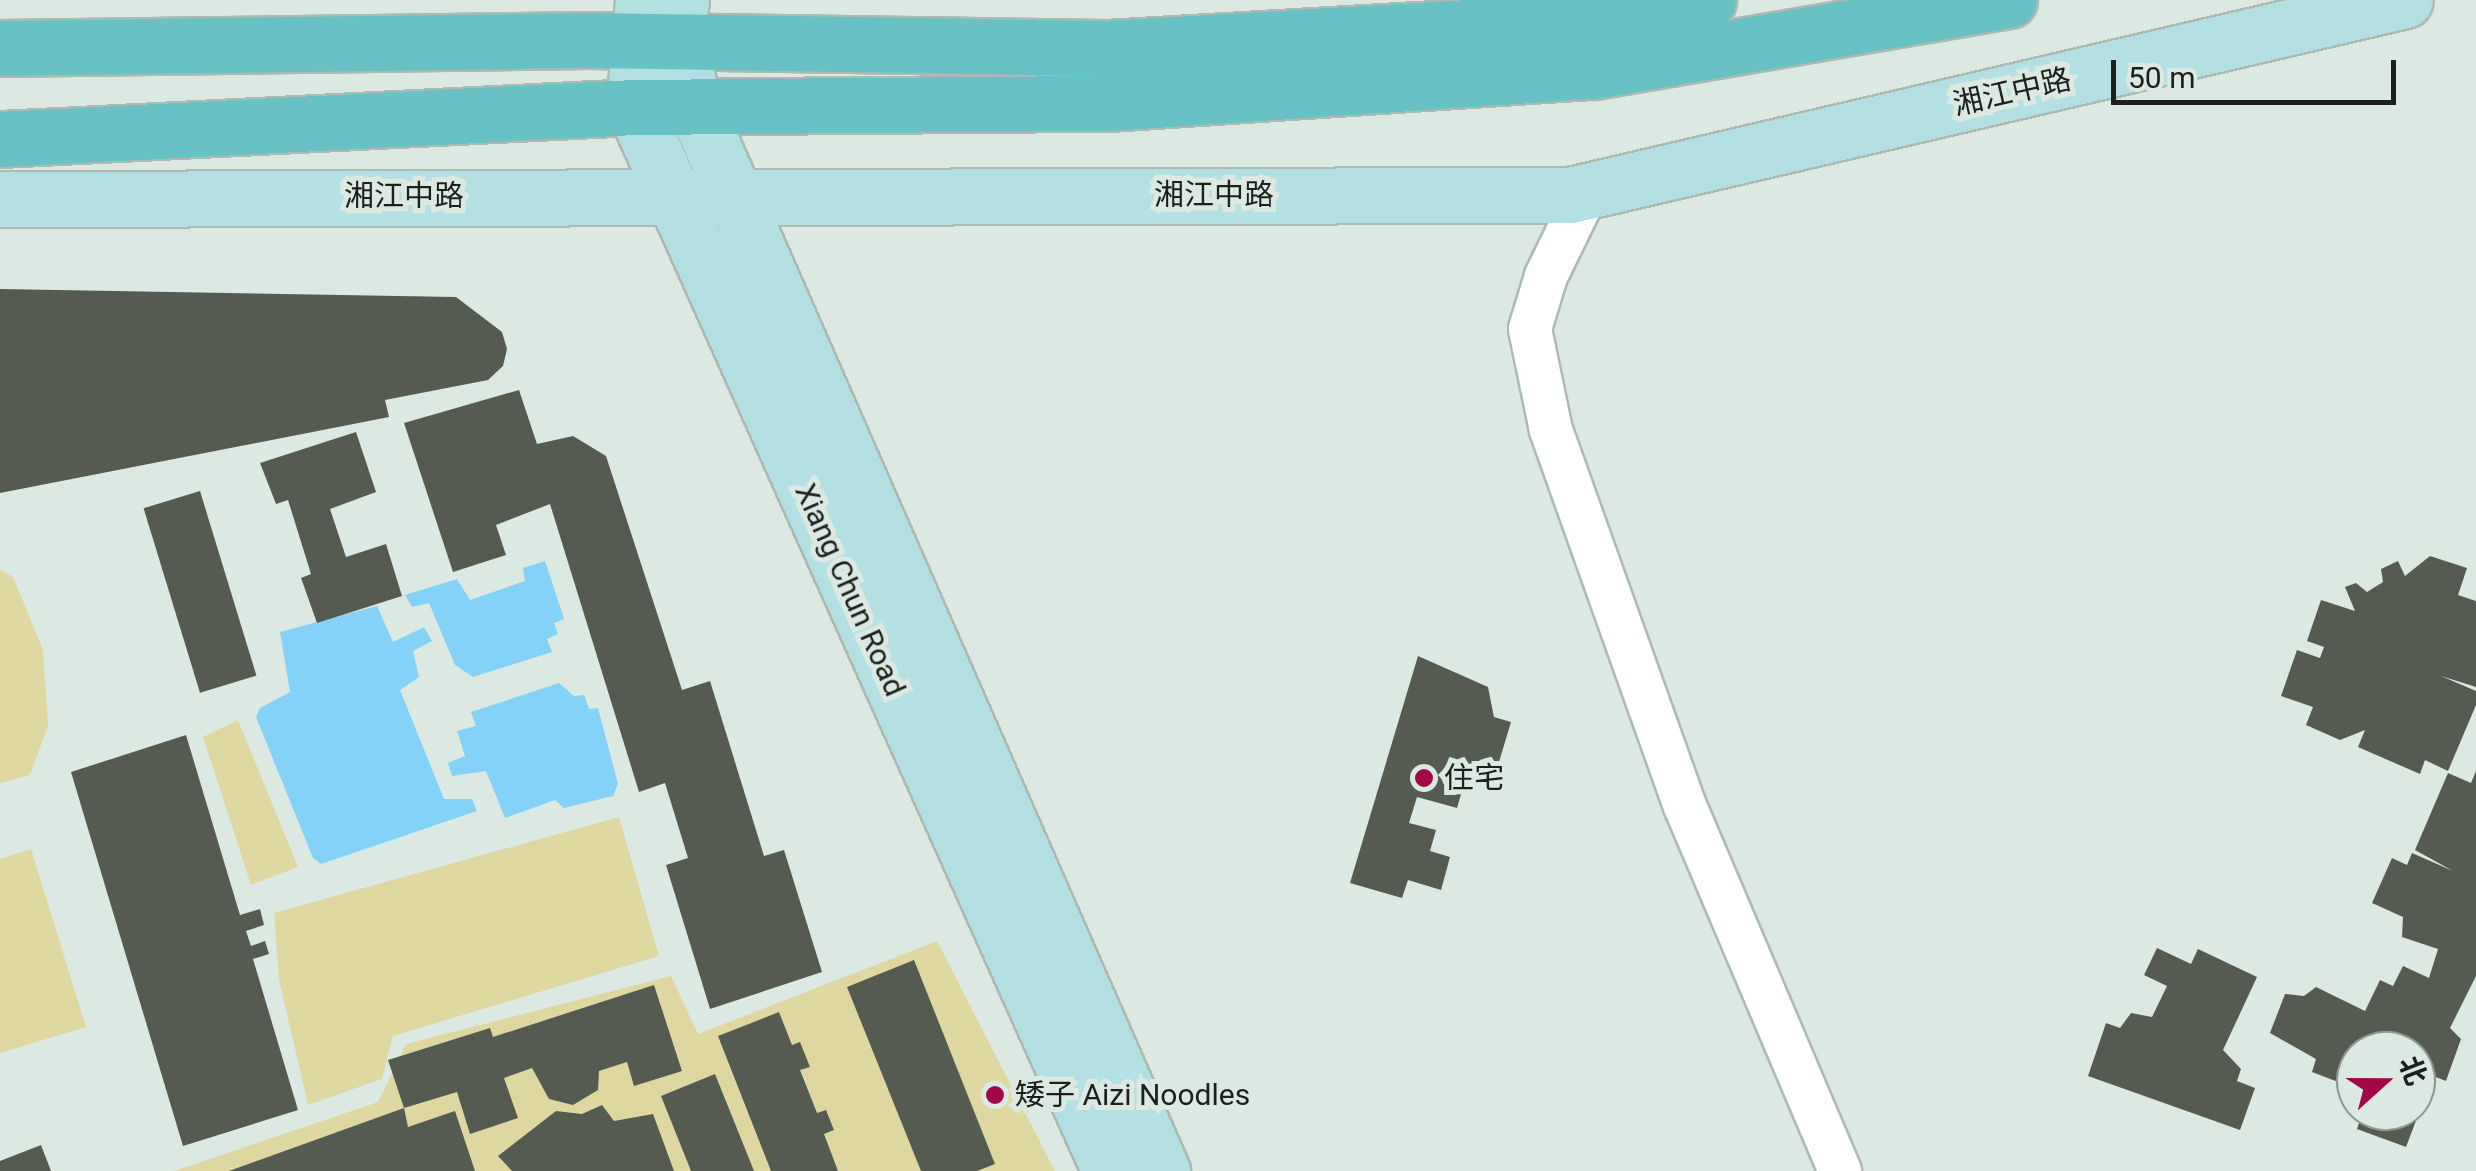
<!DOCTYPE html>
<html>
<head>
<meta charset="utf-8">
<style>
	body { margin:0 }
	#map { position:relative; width:2476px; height:1171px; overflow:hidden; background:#dbe9e2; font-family:Roboto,"Noto Sans SC",sans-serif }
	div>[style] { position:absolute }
	.green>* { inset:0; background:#ded8a0 }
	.water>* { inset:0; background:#84d2f7 }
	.building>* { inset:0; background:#555b51; transform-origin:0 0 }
	.roads { filter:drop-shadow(2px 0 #adbab4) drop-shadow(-2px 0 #adbab4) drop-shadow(0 2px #adbab4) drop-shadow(0 -2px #adbab4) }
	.street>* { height:42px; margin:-21px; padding:0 21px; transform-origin:21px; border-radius:21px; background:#fff }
	.secondary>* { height:55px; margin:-27.5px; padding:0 27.5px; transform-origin:27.5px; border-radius:27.5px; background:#b3e0e2 }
	.primary>* { height:55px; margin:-27.5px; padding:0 27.5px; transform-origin:27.5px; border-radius:27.5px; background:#68c2c5 }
	.dots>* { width:28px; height:28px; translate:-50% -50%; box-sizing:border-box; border:5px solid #dbe9e2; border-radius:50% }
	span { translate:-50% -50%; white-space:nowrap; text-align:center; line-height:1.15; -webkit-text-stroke:10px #dbe9e2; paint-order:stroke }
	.street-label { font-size:30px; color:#1b201d }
	.poi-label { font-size:30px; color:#1b201d }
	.left { translate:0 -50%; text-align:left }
	.north { position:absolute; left:2336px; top:1031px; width:100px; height:100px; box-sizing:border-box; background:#dbe9e2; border:2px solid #8e9993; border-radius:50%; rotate:69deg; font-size:28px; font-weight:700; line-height:40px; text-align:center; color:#1b201d }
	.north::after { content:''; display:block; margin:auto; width:35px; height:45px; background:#a20846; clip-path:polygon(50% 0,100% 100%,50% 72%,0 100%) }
	.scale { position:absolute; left:2111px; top:60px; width:285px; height:45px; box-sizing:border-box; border:5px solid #1b201d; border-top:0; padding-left:12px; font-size:30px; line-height:35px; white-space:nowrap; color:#1b201d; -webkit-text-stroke:8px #dbe9e2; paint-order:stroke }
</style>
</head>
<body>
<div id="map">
	<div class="green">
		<i style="clip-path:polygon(0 569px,13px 577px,43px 650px,48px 726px,30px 775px,0 783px)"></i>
		<i style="clip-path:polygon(238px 720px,298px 867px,251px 885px,203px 737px)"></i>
		<i style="clip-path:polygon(619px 817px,659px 956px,393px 1036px,382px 1079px,308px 1105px,279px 980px,274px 913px)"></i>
		<i style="clip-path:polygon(31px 849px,86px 1027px,0 1053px,0 859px)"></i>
		<i style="clip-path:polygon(937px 941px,1055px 1171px,174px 1171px,378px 1102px,406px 1044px,671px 976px,698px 1034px)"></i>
	</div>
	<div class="water">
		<i style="clip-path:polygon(545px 561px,564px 619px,554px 623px,558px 634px,547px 639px,552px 652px,473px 677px,455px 665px,429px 603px,412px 607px,405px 595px,457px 579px,470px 600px,525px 581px,523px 568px)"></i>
		<i style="clip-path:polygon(377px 606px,393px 642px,424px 627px,432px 641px,413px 651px,419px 677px,400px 690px,444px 799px,472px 799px,477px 811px,321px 864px,313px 858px,256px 717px,260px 708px,290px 692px,280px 632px)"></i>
		<i style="clip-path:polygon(559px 683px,574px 696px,584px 695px,589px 709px,598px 708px,618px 784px,613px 796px,564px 808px,555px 800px,505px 818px,486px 771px,452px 776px,448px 763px,465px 756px,457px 731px,476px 726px,471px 712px)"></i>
	</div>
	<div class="building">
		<i style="clip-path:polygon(0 289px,456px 297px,502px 332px,507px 349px,503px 366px,488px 380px,385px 400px,389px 417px,0 493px)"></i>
		<i style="clip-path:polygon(519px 390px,537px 444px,573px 436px,606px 456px,682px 690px,710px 681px,764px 856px,784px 850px,822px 972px,710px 1009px,666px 865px,688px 858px,665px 783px,639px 792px,550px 504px,496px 525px,506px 555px,453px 572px,404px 423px)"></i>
		<i style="clip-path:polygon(356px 432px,376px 492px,330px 509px,346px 557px,386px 544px,402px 596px,317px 623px,301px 578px,311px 574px,288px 500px,276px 504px,260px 463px)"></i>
		<i style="left:200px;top:491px;width:193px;height:59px;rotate:73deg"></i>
		<i style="clip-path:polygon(2430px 556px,2467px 568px,2458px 595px,2476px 601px,2476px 687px,2441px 676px,2476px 691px,2476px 705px,2448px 771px,2425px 760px,2420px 774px,2358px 747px,2365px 730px,2340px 740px,2306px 725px,2313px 707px,2281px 696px,2297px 650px,2320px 658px,2324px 647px,2307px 641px,2321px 600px,2355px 611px,2345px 587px,2356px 583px,2367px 592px,2383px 582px,2381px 569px,2398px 561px,2405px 576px)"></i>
		<i style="clip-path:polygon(1418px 656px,1488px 687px,1494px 717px,1511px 722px,1493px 782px,1467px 774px,1457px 808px,1417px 797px,1409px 823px,1436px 830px,1430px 851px,1450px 857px,1441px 890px,1408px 880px,1402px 898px,1350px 883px)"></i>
		<i style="clip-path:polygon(186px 735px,240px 915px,260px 909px,264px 925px,246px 931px,251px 946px,265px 941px,269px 954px,253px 959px,298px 1110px,183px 1146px,71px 772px)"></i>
		<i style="clip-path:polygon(2476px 771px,2476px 976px,2450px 1028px,2461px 1039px,2446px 1081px,2433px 1076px,2406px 1147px,2357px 1129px,2363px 1111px,2416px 1111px,2416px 1051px,2356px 1051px,2356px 1106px,2340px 1100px,2346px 1085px,2312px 1072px,2316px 1059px,2270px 1033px,2285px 994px,2304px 996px,2316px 987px,2365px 1011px,2380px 980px,2393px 986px,2403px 966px,2429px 978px,2438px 949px,2402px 937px,2403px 917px,2372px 903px,2392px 858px,2407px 865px,2412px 853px,2453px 871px,2415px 850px,2448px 773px,2471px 783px)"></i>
		<i style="clip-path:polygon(2157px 948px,2191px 964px,2198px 949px,2257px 977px,2223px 1050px,2241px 1069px,2237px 1081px,2255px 1088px,2240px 1130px,2088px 1076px,2106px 1023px,2120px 1028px,2131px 1013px,2152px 1017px,2167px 986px,2144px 975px)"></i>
		<i style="clip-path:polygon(914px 960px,995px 1164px,977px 1171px,921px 1171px,847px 987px)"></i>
		<i style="clip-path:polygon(654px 985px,682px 1071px,634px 1086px,627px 1062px,599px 1071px,598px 1090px,573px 1105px,549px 1099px,532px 1068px,504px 1078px,518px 1118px,470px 1134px,457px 1092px,404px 1108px,388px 1060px,490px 1028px,493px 1037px)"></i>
		<i style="clip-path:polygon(779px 1012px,792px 1045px,800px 1042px,810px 1067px,800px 1070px,817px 1113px,826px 1110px,834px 1130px,824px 1134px,838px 1171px,771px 1171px,718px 1036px)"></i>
		<i style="clip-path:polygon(715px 1074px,754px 1171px,691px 1171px,661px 1096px)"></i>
		<i style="clip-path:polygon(602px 1105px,614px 1121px,653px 1114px,674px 1171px,512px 1171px,498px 1156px,556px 1111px,582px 1114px)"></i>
		<i style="clip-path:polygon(404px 1108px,408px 1127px,455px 1111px,475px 1171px,229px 1171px)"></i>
		<i style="clip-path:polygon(41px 1145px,51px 1171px,0 1171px,0 1161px)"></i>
	</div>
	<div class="roads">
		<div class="street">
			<i style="left:1588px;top:190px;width:96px;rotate:116deg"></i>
			<i style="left:1546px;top:276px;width:55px;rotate:106.8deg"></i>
			<i style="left:1530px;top:329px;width:103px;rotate:78.3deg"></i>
			<i style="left:1551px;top:430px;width:399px;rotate:70.4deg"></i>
			<i style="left:1685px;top:806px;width:397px;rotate:67deg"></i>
		</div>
		<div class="secondary">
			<i style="left:643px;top:0;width:107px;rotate:94.8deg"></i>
			<i style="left:634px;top:107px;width:1166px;rotate:65.9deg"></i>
			<i style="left:681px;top:0;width:41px;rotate:97deg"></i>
			<i style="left:676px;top:41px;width:68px;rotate:73.7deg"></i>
			<i style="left:695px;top:106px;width:1163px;rotate:66.32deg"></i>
			<i style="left:0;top:199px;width:1570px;rotate:-0.15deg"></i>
			<i style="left:1570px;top:195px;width:857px;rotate:-13.14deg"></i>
		</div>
		<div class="primary">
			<i style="left:0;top:48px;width:588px;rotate:-0.78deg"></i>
			<i style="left:588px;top:40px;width:517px;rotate:0.89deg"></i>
			<i style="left:1105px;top:48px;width:493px;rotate:-3.3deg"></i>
			<i style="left:1597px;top:20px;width:113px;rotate:-10.2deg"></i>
			<i style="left:0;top:139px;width:635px;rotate:-2.89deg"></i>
			<i style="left:634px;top:107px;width:475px;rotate:-0.5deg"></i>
			<i style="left:1109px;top:103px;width:486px;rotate:-3.8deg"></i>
			<i style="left:1594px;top:71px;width:421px;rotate:-9.7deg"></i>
		</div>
	</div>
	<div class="dots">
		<i style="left:1424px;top:778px;background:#a20846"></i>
		<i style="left:995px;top:1095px;background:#a20846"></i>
	</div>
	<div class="street-label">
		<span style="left:2012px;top:92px;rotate:-13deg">湘江中路</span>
		<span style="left:1214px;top:195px">湘江中路</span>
		<span style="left:404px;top:196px">湘江中路</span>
		<span style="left:850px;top:590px;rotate:66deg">Xiang Chun Road</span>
	</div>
	<div class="poi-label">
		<span class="left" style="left:1444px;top:778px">住宅</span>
		<span class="left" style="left:1015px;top:1095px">矮子 Aizi Noodles</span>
	</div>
	<div class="north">北</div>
	<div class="scale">50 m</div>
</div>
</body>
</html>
